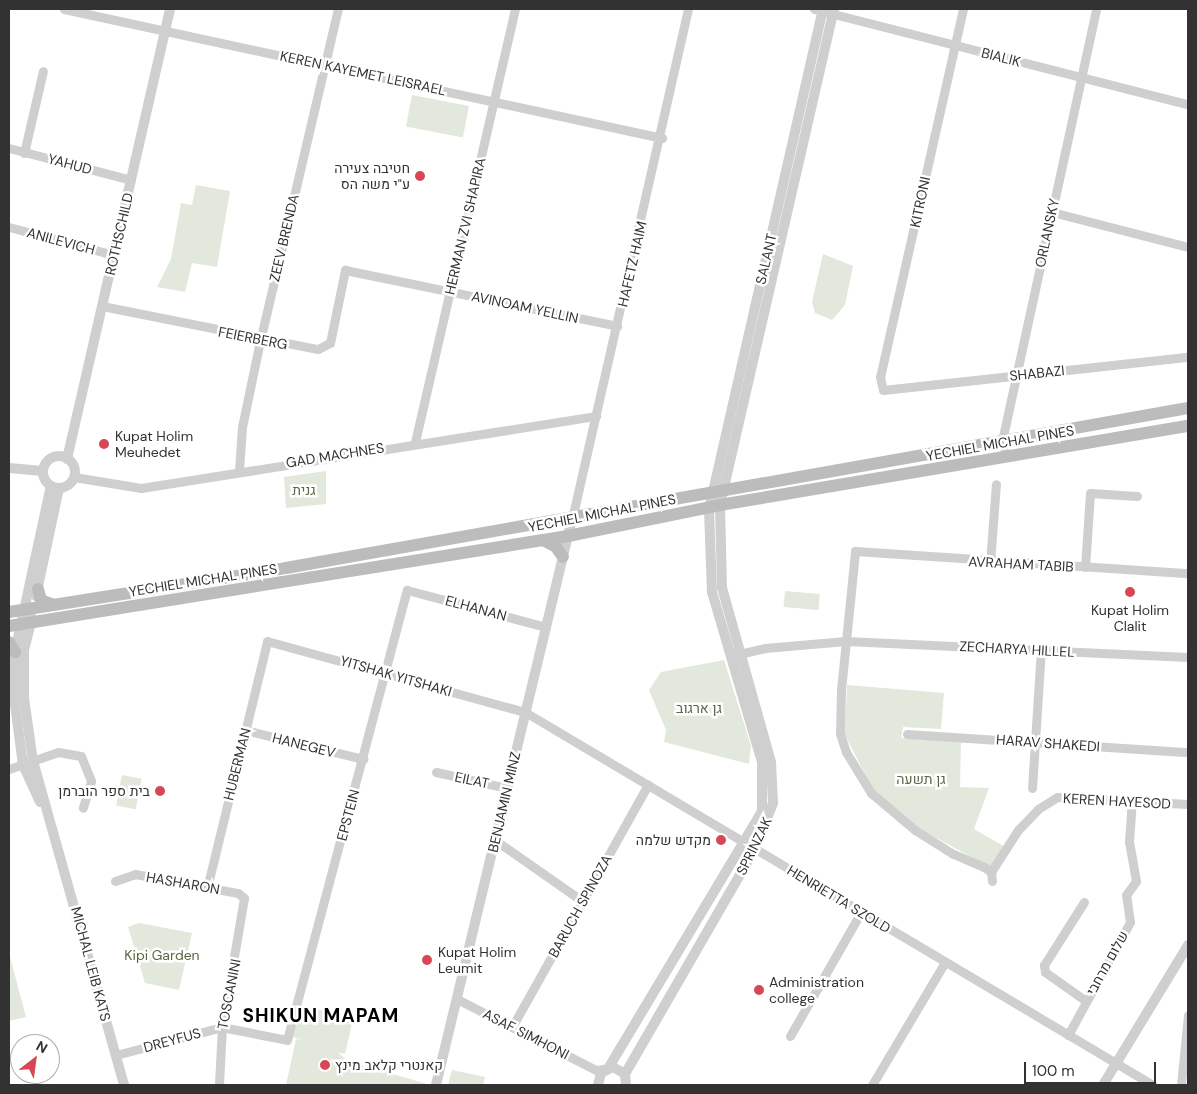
<!DOCTYPE html>
<html>
<head>
<meta charset="utf-8">
<style>
	body { margin:0 }
	#map { position:relative; width:1197px; height:1094px; overflow:hidden; background:#fff; font-family:"DM Sans",Heebo,sans-serif }
	div>[style] { position:absolute }
	.green>* { inset:0; background:#e2e8dc; transform-origin:0 0 }
	.minor>* { height:9px; margin:-4.5px; padding:0 4.5px; transform-origin:4.5px; border-radius:4.5px; background:#cfcfcf }
	.tertiary>* { height:10px; margin:-5px; padding:0 5px; transform-origin:5px; border-radius:5px; background:#cfcfcf }
	.tertiary>.ring { margin:-5px; padding:0; box-sizing:content-box; background:none; border:10px solid #cfcfcf; border-radius:50% }
	.secondary>* { height:12px; margin:-6px; padding:0 6px; transform-origin:6px; border-radius:6px; background:#bcbcbc }
	.dots>* { width:14px; height:14px; translate:-50% -50%; box-sizing:border-box; border:2px solid #fff; border-radius:50% }
	span { translate:-50% -50%; white-space:nowrap; text-align:center; line-height:1.15; -webkit-text-stroke:5px #fff; paint-order:stroke }
	.street-label { font-size:14px; color:#323232 }
	.poi-label { font-size:14px; color:#323232 }
	.right { translate:-100% -50%; text-align:right }
	.left { translate:0 -50%; text-align:left }
	.park-label { font-size:14px; color:#566b43 }
	.district-label { font-size:19px; color:#000; font-weight:700; letter-spacing:1px }
	.frame { position:absolute; inset:0; border:10px solid #323232; pointer-events:none }
	.north { position:absolute; left:10px; top:1034px; width:50px; height:50px; box-sizing:border-box; background:#fff; border:1px solid #adadad; border-radius:50%; rotate:30deg; font-size:14px; font-weight:700; line-height:20px; text-align:center; color:#323232 }
	.north::after { content:''; display:block; margin:auto; width:18px; height:22px; background:#d74754; clip-path:polygon(50% 0,100% 100%,50% 72%,0 100%) }
	.scale { position:absolute; left:1024px; top:1062px; width:132px; height:22px; box-sizing:border-box; border:2px solid #323232; border-top:0; padding-left:6px; font-size:15px; line-height:18px; white-space:nowrap; color:#323232; -webkit-text-stroke:4px #fff; paint-order:stroke }
</style>
</head>
<body>
<div id="map">
	<div class="green">
		<i style="left:412px;top:95px;width:58px;height:32px;rotate:11deg"></i>
		<i style="clip-path:polygon(196px 185px,230px 191px,217px 267px,192px 263px,185px 292px,157px 287px,171px 259px,181px 203px,192px 205px)"></i>
		<i style="clip-path:polygon(823px 254px,853px 266px,845px 305px,832px 320px,815px 313px,812px 302px)"></i>
		<i style="clip-path:polygon(326px 471px,326px 504px,286px 508px,284px 477px)"></i>
		<i style="left:785px;top:591px;width:35px;height:16px;rotate:5deg"></i>
		<i style="clip-path:polygon(724px 660px,751px 746px,749px 764px,664px 742px,666px 730px,649px 690px,661px 672px)"></i>
		<i style="clip-path:polygon(847px 685px,944px 693px,941px 729px,903px 727px,901px 738px,961px 742px,960px 787px,989px 788px,974px 829px,1005px 847px,992px 868px,918px 828px,873px 790px,845px 735px)"></i>
		<i style="left:122px;top:775px;width:20px;height:31px;rotate:11deg"></i>
		<i style="clip-path:polygon(139px 923px,192px 933px,179px 990px,145px 983px,128px 927px)"></i>
		<i style="clip-path:polygon(9px 953px,26px 1017px,9px 1021px)"></i>
		<i style="clip-path:polygon(301px 1005px,353px 1019px,345px 1054px,338px 1052px,347px 1061px,431px 1085px,286px 1085px,296px 1039px,303px 1040px,293px 1037px)"></i>
		<i style="clip-path:polygon(452px 1070px,485px 1077px,483px 1085px,448px 1085px)"></i>
	</div>
	<div class="minor">
		<i style="left:64px;top:9px;width:612px;rotate:12.17deg"></i>
		<i style="left:814px;top:9px;width:386px;rotate:14.3deg"></i>
		<i style="left:963px;top:9px;width:377px;rotate:102.7deg"></i>
		<i style="left:880px;top:377px;width:13px;rotate:77deg"></i>
		<i style="left:883px;top:390px;width:307px;rotate:-6.2deg"></i>
		<i style="left:9px;top:148px;width:126px;rotate:14.7deg"></i>
		<i style="left:24px;top:153px;width:84px;rotate:-77deg"></i>
		<i style="left:1052px;top:212px;width:140px;rotate:14.4deg"></i>
		<i style="left:9px;top:227px;width:109px;rotate:14.9deg"></i>
		<i style="left:102px;top:306px;width:220px;rotate:11.3deg"></i>
		<i style="left:318px;top:349px;width:13px;rotate:-27deg"></i>
		<i style="left:330px;top:343px;width:75px;rotate:-78.4deg"></i>
		<i style="left:345px;top:270px;width:278px;rotate:11.6deg"></i>
		<i style="left:415px;top:442px;width:444px;rotate:-77deg"></i>
		<i style="left:1007px;top:457px;width:17px;rotate:-107deg"></i>
		<i style="left:1002px;top:441px;width:442px;rotate:-77.7deg"></i>
		<i style="left:239px;top:470px;width:43px;rotate:-86deg"></i>
		<i style="left:242px;top:427px;width:88px;rotate:-78.2deg"></i>
		<i style="left:260px;top:341px;width:341px;rotate:-76.8deg"></i>
		<i style="left:74px;top:477px;width:68px;rotate:9.3deg"></i>
		<i style="left:141px;top:488px;width:461px;rotate:-9deg"></i>
		<i style="left:572px;top:519px;width:523px;rotate:-77.19deg"></i>
		<i style="left:990px;top:563px;width:79px;rotate:-85.7deg"></i>
		<i style="left:1085px;top:567px;width:74px;rotate:-86.1deg"></i>
		<i style="left:1090px;top:493px;width:47px;rotate:3.7deg"></i>
		<i style="left:735px;top:655px;width:31px;rotate:-13deg"></i>
		<i style="left:765px;top:648px;width:81px;rotate:-4.9deg"></i>
		<i style="left:846px;top:641px;width:342px;rotate:2.7deg"></i>
		<i style="left:245px;top:730px;width:122px;rotate:13.8deg"></i>
		<i style="left:907px;top:734px;width:282px;rotate:3.7deg"></i>
		<i style="left:9px;top:769px;width:52px;rotate:-19.1deg"></i>
		<i style="left:58px;top:752px;width:23px;rotate:10deg"></i>
		<i style="left:81px;top:756px;width:27px;rotate:68deg"></i>
		<i style="left:91px;top:781px;width:28px;rotate:107deg"></i>
		<i style="left:436px;top:772px;width:73px;rotate:12.7deg"></i>
		<i style="left:1032px;top:788px;width:138px;rotate:-86.3deg"></i>
		<i style="left:495px;top:840px;width:106px;rotate:35deg"></i>
		<i style="left:991px;top:872px;width:50px;rotate:-57.3deg"></i>
		<i style="left:1018px;top:830px;width:29px;rotate:-46deg"></i>
		<i style="left:1038px;top:809px;width:22px;rotate:-32deg"></i>
		<i style="left:1057px;top:797px;width:131px;rotate:3.1deg"></i>
		<i style="left:115px;top:881px;width:21px;rotate:-19deg"></i>
		<i style="left:135px;top:874px;width:105px;rotate:10.5deg"></i>
		<i style="left:238px;top:893px;width:8px;rotate:40deg"></i>
		<i style="left:244px;top:898px;width:131px;rotate:99.7deg"></i>
		<i style="left:222px;top:1027px;width:58px;rotate:93deg"></i>
		<i style="left:992px;top:881px;width:9px;rotate:-96deg"></i>
		<i style="left:991px;top:872px;width:9px;rotate:-144deg"></i>
		<i style="left:984px;top:867px;width:34px;rotate:-157deg"></i>
		<i style="left:953px;top:854px;width:45px;rotate:-147.7deg"></i>
		<i style="left:915px;top:830px;width:57px;rotate:-139.9deg"></i>
		<i style="left:871px;top:793px;width:48px;rotate:-121.4deg"></i>
		<i style="left:846px;top:752px;width:19px;rotate:-108deg"></i>
		<i style="left:840px;top:734px;width:44px;rotate:-88.7deg"></i>
		<i style="left:841px;top:690px;width:140px;rotate:-84.2deg"></i>
		<i style="left:855px;top:551px;width:334px;rotate:3.8deg"></i>
		<i style="left:207px;top:888px;width:254px;rotate:-76.3deg"></i>
		<i style="left:267px;top:641px;width:268px;rotate:15.4deg"></i>
		<i style="left:525px;top:712px;width:730px;rotate:30.71deg"></i>
		<i style="left:1084px;top:902px;width:75px;rotate:122.4deg"></i>
		<i style="left:1044px;top:965px;width:7px;rotate:82deg"></i>
		<i style="left:1045px;top:972px;width:50px;rotate:35.3deg"></i>
		<i style="left:457px;top:999px;width:156px;rotate:27.1deg"></i>
		<i style="left:596px;top:1070px;width:8px;rotate:-7deg"></i>
		<i style="left:512px;top:1027px;width:278px;rotate:-60.7deg"></i>
		<i style="left:1068px;top:1035px;width:129px;rotate:-61.2deg"></i>
		<i style="left:1130px;top:922px;width:27px;rotate:-98deg"></i>
		<i style="left:1126px;top:895px;width:17px;rotate:-54deg"></i>
		<i style="left:1136px;top:881px;width:40px;rotate:-100deg"></i>
		<i style="left:1129px;top:842px;width:39px;rotate:-86deg"></i>
		<i style="left:790px;top:1036px;width:143px;rotate:-60.2deg"></i>
		<i style="left:116px;top:1055px;width:110px;rotate:-14.8deg"></i>
		<i style="left:222px;top:1027px;width:66px;rotate:11.3deg"></i>
		<i style="left:287px;top:1040px;width:466px;rotate:-75.1deg"></i>
		<i style="left:407px;top:590px;width:144px;rotate:14.9deg"></i>
		<i style="left:872px;top:1085px;width:143px;rotate:-59.3deg"></i>
		<i style="left:1181px;top:1085px;width:70px;rotate:-84.3deg"></i>
	</div>
	<div class="tertiary">
		<i class="ring" style="left:43px;top:456px;width:22px;height:22px"></i>
		<i style="left:67px;top:459px;width:462px;rotate:-77.1deg"></i>
		<i style="left:9px;top:468px;width:34px;rotate:5deg"></i>
		<i style="left:36px;top:596px;width:110px;rotate:-78deg"></i>
		<i style="left:32px;top:618px;width:33px;rotate:104deg"></i>
		<i style="left:24px;top:650px;width:48px;rotate:90deg"></i>
		<i style="left:24px;top:698px;width:64px;rotate:81.9deg"></i>
		<i style="left:33px;top:761px;width:337px;rotate:74.3deg"></i>
		<i style="left:40px;top:802px;width:41px;rotate:-114.7deg"></i>
		<i style="left:23px;top:765px;width:62px;rotate:-97.5deg"></i>
		<i style="left:15px;top:704px;width:52px;rotate:-90deg"></i>
		<i style="left:15px;top:652px;width:170px;rotate:-77.8deg"></i>
		<i style="left:609px;top:1067px;width:298px;rotate:-59.1deg"></i>
		<i style="left:762px;top:811px;width:49px;rotate:-90deg"></i>
		<i style="left:762px;top:762px;width:177px;rotate:-106.4deg"></i>
		<i style="left:712px;top:592px;width:83px;rotate:-92.1deg"></i>
		<i style="left:709px;top:509px;width:513px;rotate:-77.16deg"></i>
		<i style="left:625px;top:1074px;width:260px;rotate:-60deg"></i>
		<i style="left:755px;top:849px;width:49px;rotate:-68.6deg"></i>
		<i style="left:773px;top:803px;width:41px;rotate:-92.8deg"></i>
		<i style="left:771px;top:762px;width:181px;rotate:-105.7deg"></i>
		<i style="left:722px;top:588px;width:83px;rotate:-91.4deg"></i>
		<i style="left:720px;top:505px;width:509px;rotate:-77.06deg"></i>
		<i style="left:436px;top:1085px;width:582px;rotate:-76.49deg"></i>
		<i style="left:598px;top:1085px;width:12px;rotate:-76deg"></i>
		<i style="left:601px;top:1073px;width:13px;rotate:-27deg"></i>
		<i style="left:613px;top:1067px;width:14px;rotate:30deg"></i>
		<i style="left:625px;top:1074px;width:11px;rotate:85deg"></i>
		<i style="left:1103px;top:1085px;width:164px;rotate:-58.7deg"></i>
	</div>
	<div class="secondary">
		<i style="left:543px;top:540px;width:15px;rotate:28deg"></i>
		<i style="left:556px;top:547px;width:12px;rotate:55deg"></i>
		<i style="left:38px;top:589px;width:11px;rotate:75deg"></i>
		<i style="left:41px;top:600px;width:14px;rotate:21deg"></i>
		<i style="left:9px;top:612px;width:280px;rotate:-9deg"></i>
		<i style="left:286px;top:568px;width:916px;rotate:-10.06deg"></i>
		<i style="left:9px;top:626px;width:566px;rotate:-9.15deg"></i>
		<i style="left:568px;top:536px;width:155px;rotate:-11.5deg"></i>
		<i style="left:720px;top:505px;width:475px;rotate:-9.6deg"></i>
		<i style="left:9px;top:642px;width:12px;rotate:59deg"></i>
	</div>
	<div class="dots">
		<i style="left:420px;top:176px;background:#d74754"></i>
		<i style="left:104px;top:444px;background:#d74754"></i>
		<i style="left:1130px;top:592px;background:#d74754"></i>
		<i style="left:160px;top:791px;background:#d74754"></i>
		<i style="left:721px;top:840px;background:#d74754"></i>
		<i style="left:427px;top:960px;background:#d74754"></i>
		<i style="left:759px;top:990px;background:#d74754"></i>
		<i style="left:325px;top:1065px;background:#d74754"></i>
	</div>
	<div class="street-label">
		<span style="left:1001px;top:57px;rotate:14deg">BIALIK</span>
		<span style="left:363px;top:73px;rotate:12deg">KEREN KAYEMET LEISRAEL</span>
		<span style="left:70px;top:164px;rotate:15deg">YAHUD</span>
		<span style="left:920px;top:202px;rotate:-78deg">KITRONI</span>
		<span style="left:465px;top:226px;rotate:-77deg">HERMAN ZVI SHAPIRA</span>
		<span style="left:1047px;top:233px;rotate:-78deg">ORLANSKY</span>
		<span style="left:119px;top:234px;rotate:-77deg">ROTHSCHILD</span>
		<span style="left:284px;top:238px;rotate:-77deg">ZEEV BRENDA</span>
		<span style="left:61px;top:241px;rotate:15deg">ANILEVICH</span>
		<span style="left:766px;top:259px;rotate:-77deg">SALANT</span>
		<span style="left:632px;top:264px;rotate:-77deg">HAFETZ HAIM</span>
		<span style="left:525px;top:307px;rotate:12deg">AVINOAM YELLIN</span>
		<span style="left:253px;top:338px;rotate:11deg">FEIERBERG</span>
		<span style="left:1037px;top:373px;rotate:-6deg">SHABAZI</span>
		<span style="left:1000px;top:443px;rotate:-10deg">YECHIEL MICHAL PINES</span>
		<span style="left:335px;top:455px;rotate:-9deg">GAD MACHNES</span>
		<span style="left:602px;top:513px;rotate:-11deg">YECHIEL MICHAL PINES</span>
		<span style="left:1021px;top:564px;rotate:3deg">AVRAHAM TABIB</span>
		<span style="left:203px;top:580px;rotate:-9deg">YECHIEL MICHAL PINES</span>
		<span style="left:476px;top:608px;rotate:15deg">ELHANAN</span>
		<span style="left:1017px;top:649px;rotate:3deg">ZECHARYA HILLEL</span>
		<span style="left:396px;top:676px;rotate:16deg">YITSHAK YITSHAKI</span>
		<span style="left:1048px;top:743px;rotate:4deg">HARAV SHAKEDI</span>
		<span style="left:304px;top:745px;rotate:14deg">HANEGEV</span>
		<span style="left:237px;top:764px;rotate:-76deg">HUBERMAN</span>
		<span style="left:472px;top:780px;rotate:12deg">EILAT</span>
		<span style="left:1117px;top:801px;rotate:3deg">KEREN HAYESOD</span>
		<span style="left:504px;top:802px;rotate:-77deg">BENJAMIN MINZ</span>
		<span style="left:348px;top:815px;rotate:-75deg">EPSTEIN</span>
		<span style="left:754px;top:846px;rotate:-64deg">SPRINZAK</span>
		<span style="left:183px;top:883px;rotate:10deg">HASHARON</span>
		<span style="left:839px;top:899px;rotate:31deg">HENRIETTA SZOLD</span>
		<span style="left:580px;top:906px;rotate:-61deg">BARUCH SPINOZA</span>
		<span style="left:1107px;top:963px;rotate:-61deg">שלום מרחבי</span>
		<span style="left:91px;top:964px;rotate:75deg">MICHAL LEIB KATS</span>
		<span style="left:229px;top:994px;rotate:-79deg">TOSCANINI</span>
		<span style="left:526px;top:1034px;rotate:27deg">ASAF SIMHONI</span>
		<span style="left:172px;top:1040px;rotate:-15deg">DREYFUS</span>
	</div>
	<div class="poi-label">
		<span class="right" style="left:410px;top:176px">חטיבה צעירה<br>ע"י משה הס</span>
		<span class="left" style="left:115px;top:444px">Kupat Holim<br>Meuhedet</span>
		<span style="left:1130px;top:618px">Kupat Holim<br>Clalit</span>
		<span class="right" style="left:150px;top:791px">בית ספר הוברמן</span>
		<span class="right" style="left:711px;top:840px">מקדש שלמה</span>
		<span class="left" style="left:438px;top:960px">Kupat Holim<br>Leumit</span>
		<span class="left" style="left:769px;top:990px">Administration<br>college</span>
		<span class="left" style="left:335px;top:1065px">קאנטרי קלאב מינץ</span>
	</div>
	<div class="park-label">
		<span style="left:304px;top:490px">גנית</span>
		<span style="left:699px;top:708px">גן ארגוב</span>
		<span style="left:921px;top:779px">גן תשעה</span>
		<span style="left:162px;top:955px">Kipi Garden</span>
	</div>
	<div class="district-label">
		<span style="left:321px;top:1016px">SHIKUN MAPAM</span>
	</div>
	<div class="frame"></div>
	<div class="north">N</div>
	<div class="scale">100 m</div>
</div>
</body>
</html>
